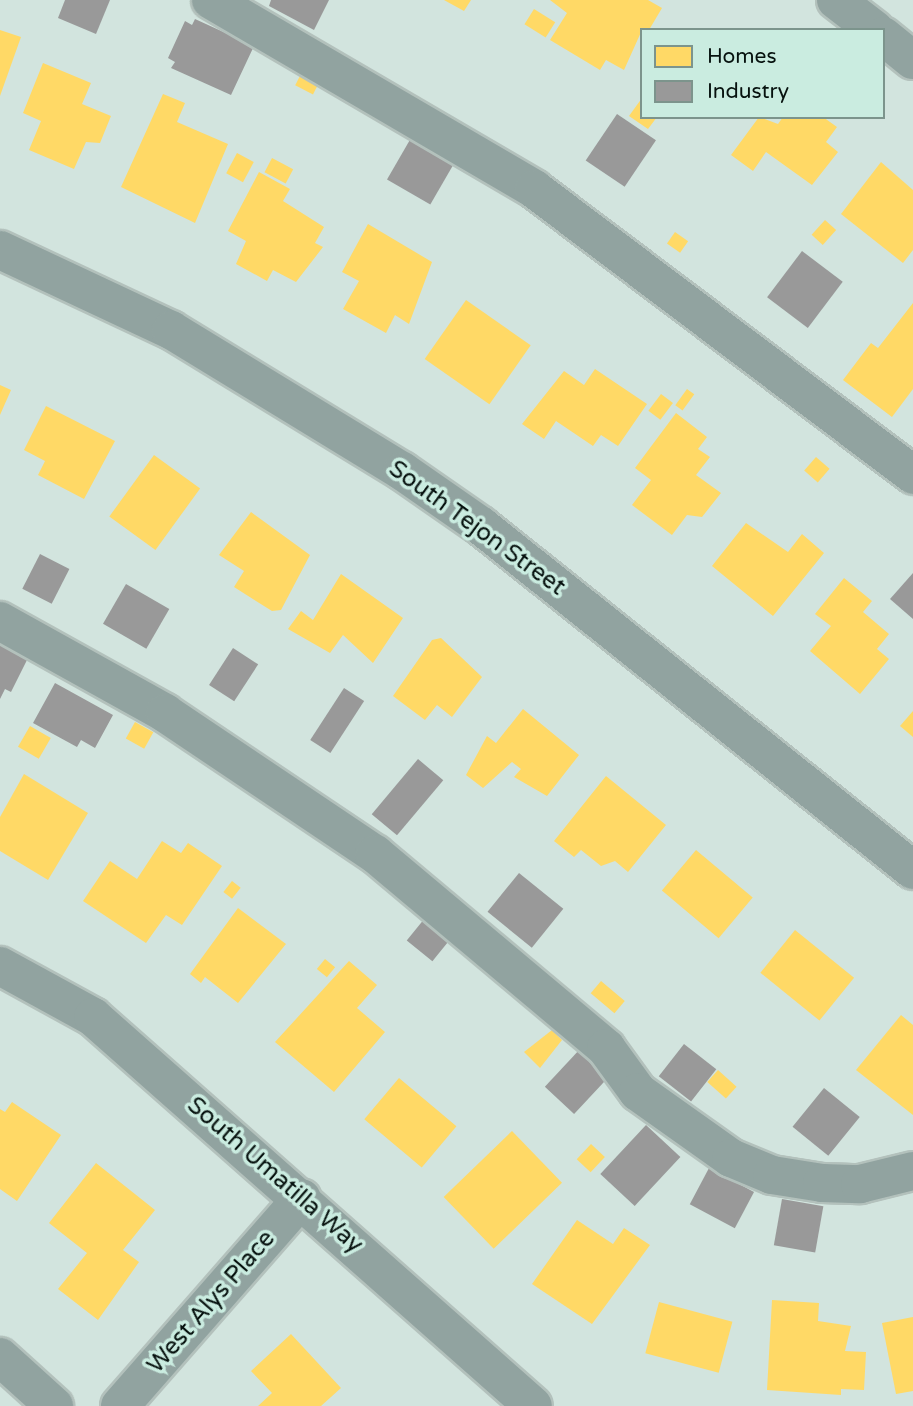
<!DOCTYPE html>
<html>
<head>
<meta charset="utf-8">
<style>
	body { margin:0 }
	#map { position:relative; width:913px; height:1406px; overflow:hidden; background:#d2e4de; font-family:"Varela Round",sans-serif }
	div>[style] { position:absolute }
	.homes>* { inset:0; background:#ffd966; transform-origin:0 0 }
	.industry>* { inset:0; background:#999; transform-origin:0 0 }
	.roads { filter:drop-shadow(2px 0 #b3c1bc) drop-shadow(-2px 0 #b3c1bc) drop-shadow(0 2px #b3c1bc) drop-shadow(0 -2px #b3c1bc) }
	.minor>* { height:38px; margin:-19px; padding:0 19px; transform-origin:19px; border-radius:19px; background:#91a3a0 }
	span { translate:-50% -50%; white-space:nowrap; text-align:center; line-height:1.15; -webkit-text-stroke:7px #caece0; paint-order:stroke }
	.street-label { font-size:24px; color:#06110e }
	.legend { position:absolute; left:640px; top:28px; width:245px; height:91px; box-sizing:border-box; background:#caece0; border:2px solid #7c948c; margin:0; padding:9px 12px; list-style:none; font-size:21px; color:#06110e }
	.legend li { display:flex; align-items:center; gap:14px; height:35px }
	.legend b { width:35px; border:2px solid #7c948c }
</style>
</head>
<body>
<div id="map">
	<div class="homes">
		<i style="clip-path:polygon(444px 0,471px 0,464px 11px)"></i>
		<i style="clip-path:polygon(550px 0,648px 0,662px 8px,649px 30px,642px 30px,624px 70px,606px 60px,600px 70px,550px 40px,567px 13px)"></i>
		<i style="left:534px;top:9px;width:25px;height:18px;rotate:32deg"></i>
		<i style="clip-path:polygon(0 30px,21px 37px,0 96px)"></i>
		<i style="clip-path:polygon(43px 63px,91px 83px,82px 104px,111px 116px,100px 143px,86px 142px,74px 169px,29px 150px,41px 121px,23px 113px)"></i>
		<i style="left:302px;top:72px;width:20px;height:15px;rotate:27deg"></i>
		<i style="clip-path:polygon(163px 94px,185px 103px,177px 122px,228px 144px,195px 223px,121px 187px)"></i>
		<i style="clip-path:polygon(642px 98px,642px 117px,657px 117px,648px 129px,629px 116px)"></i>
		<i style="clip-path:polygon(759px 117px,778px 124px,783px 117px,823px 117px,837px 127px,826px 142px,838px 152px,812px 185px,766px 152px,753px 171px,731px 155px)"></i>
		<i style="left:237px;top:153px;width:19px;height:23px;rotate:28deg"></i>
		<i style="left:272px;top:158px;width:24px;height:16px;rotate:28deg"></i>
		<i style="clip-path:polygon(881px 162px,913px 190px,913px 250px,903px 263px,841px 214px)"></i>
		<i style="clip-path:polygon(259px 172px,290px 189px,283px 201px,324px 227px,315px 243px,323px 247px,296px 282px,273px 270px,267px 281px,236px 264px,246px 241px,228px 231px)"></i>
		<i style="left:825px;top:220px;width:15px;height:20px;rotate:42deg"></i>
		<i style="clip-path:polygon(368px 224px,432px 262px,409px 324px,395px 315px,386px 333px,343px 309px,359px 281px,342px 272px)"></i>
		<i style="left:675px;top:232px;width:16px;height:14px;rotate:35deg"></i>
		<i style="left:466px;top:300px;width:79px;height:72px;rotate:35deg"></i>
		<i style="clip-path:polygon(913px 303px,913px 389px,892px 417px,843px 380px,871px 343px,878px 348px)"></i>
		<i style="clip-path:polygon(595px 369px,647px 404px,618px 446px,601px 435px,593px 446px,556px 421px,544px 439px,522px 424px,564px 371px,584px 385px)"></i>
		<i style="clip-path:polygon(0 385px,11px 390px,0 415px)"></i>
		<i style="left:687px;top:389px;width:9px;height:20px;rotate:36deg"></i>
		<i style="left:661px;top:394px;width:15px;height:21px;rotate:37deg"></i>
		<i style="clip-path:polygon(46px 406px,115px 441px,84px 499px,38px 475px,45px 461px,24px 450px)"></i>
		<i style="clip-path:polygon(676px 413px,707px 437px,698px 449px,710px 457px,696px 475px,721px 493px,702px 517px,687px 515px,672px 535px,632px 505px,651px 480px,635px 468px)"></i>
		<i style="left:154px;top:455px;width:57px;height:76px;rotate:36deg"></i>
		<i style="left:816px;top:457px;width:18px;height:18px;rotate:41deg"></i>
		<i style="clip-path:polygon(251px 512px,310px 555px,281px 610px,272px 611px,234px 587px,244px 571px,219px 555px)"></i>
		<i style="clip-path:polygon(746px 523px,788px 552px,802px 534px,824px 553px,773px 616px,712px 566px)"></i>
		<i style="clip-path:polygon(341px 574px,403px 618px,373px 663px,343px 635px,330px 653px,288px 629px,301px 611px,313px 620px)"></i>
		<i style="clip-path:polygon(844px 578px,872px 601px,863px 612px,889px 634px,877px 649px,889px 659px,860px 694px,810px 651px,831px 626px,815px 614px)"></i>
		<i style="clip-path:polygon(441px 638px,482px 677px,452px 717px,437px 705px,425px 720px,393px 696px,432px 640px)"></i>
		<i style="clip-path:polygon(523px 709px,579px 755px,547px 796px,514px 777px,521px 769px,512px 762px,483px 788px,466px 775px,487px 736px,496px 743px)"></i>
		<i style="clip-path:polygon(913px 711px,913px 737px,900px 726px)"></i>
		<i style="left:135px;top:722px;width:21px;height:19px;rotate:29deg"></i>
		<i style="left:30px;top:726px;width:24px;height:24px;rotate:30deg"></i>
		<i style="clip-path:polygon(24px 774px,88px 813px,48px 880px,0 851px,0 817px)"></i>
		<i style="clip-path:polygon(606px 776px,666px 825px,628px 872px,615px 861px,601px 866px,581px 850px,574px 857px,554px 841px)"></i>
		<i style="clip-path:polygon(162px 841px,181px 853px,188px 843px,222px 866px,182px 925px,166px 915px,146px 943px,83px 901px,110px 861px,137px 879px)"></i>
		<i style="left:696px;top:850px;width:74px;height:53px;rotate:40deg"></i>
		<i style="left:232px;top:881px;width:11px;height:14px;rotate:38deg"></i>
		<i style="clip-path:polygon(238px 908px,286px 944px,238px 1003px,205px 977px,201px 983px,190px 974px)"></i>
		<i style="left:795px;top:930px;width:76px;height:55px;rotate:39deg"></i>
		<i style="left:325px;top:959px;width:13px;height:13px;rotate:39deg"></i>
		<i style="clip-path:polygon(349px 961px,377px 985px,357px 1008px,385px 1032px,334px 1092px,275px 1042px)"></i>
		<i style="left:601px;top:981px;width:31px;height:16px;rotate:40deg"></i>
		<i style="clip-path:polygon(901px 1015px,913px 1025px,913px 1115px,856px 1070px)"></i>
		<i style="clip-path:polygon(552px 1030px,562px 1040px,540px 1068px,524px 1052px)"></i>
		<i style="left:718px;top:1070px;width:25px;height:16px;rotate:42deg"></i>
		<i style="left:399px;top:1078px;width:75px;height:54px;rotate:40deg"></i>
		<i style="clip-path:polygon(12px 1102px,61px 1135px,17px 1201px,0 1189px,0 1109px,5px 1112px)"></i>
		<i style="left:512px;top:1131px;width:72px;height:95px;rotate:46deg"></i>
		<i style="left:591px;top:1144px;width:19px;height:21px;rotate:43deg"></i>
		<i style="clip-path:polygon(96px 1163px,155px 1210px,123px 1250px,139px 1262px,98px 1320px,58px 1289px,87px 1253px,49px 1223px)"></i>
		<i style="clip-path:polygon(577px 1220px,613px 1244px,624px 1228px,650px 1245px,592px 1324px,532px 1284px)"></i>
		<i style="clip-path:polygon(772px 1300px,819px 1303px,818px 1321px,851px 1326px,845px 1351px,866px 1352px,864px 1390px,841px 1389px,841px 1395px,767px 1390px)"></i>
		<i style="left:659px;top:1302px;width:76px;height:53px;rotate:15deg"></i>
		<i style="clip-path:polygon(913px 1317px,913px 1391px,896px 1394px,882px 1323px)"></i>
		<i style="clip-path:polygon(291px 1334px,341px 1388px,321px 1406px,258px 1406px,272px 1393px,251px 1371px)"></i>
	</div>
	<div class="industry">
		<i style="clip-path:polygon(65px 0,110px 0,96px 34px,58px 18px)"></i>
		<i style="clip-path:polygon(271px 0,329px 0,314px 30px,269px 6px)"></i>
		<i style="clip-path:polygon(195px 19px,254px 46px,231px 95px,171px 68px,175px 62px,168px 58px,185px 21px,192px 25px)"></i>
		<i style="left:617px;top:114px;width:47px;height:56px;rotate:34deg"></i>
		<i style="left:411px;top:138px;width:50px;height:48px;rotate:30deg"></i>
		<i style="left:802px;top:251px;width:51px;height:58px;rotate:37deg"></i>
		<i style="left:40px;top:554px;width:33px;height:39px;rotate:27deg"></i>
		<i style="clip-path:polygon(913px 573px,913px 619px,890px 599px)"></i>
		<i style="left:126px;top:584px;width:50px;height:46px;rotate:30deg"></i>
		<i style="clip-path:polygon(0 638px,30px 654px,11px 692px,5px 689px,0 699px)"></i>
		<i style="left:233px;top:648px;width:30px;height:44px;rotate:33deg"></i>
		<i style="clip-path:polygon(55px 683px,113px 715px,95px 748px,81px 740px,77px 747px,33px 723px)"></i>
		<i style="left:344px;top:688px;width:24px;height:62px;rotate:33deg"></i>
		<i style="left:418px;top:759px;width:33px;height:72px;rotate:40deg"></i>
		<i style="left:519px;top:873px;width:57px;height:50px;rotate:39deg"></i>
		<i style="left:425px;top:918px;width:33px;height:29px;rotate:39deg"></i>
		<i style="left:684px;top:1044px;width:41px;height:41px;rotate:38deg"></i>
		<i style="left:581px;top:1048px;width:40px;height:53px;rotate:43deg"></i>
		<i style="left:824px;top:1088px;width:46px;height:50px;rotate:39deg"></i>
		<i style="left:646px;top:1125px;width:47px;height:67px;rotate:43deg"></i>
		<i style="left:709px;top:1168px;width:51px;height:41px;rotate:28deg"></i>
		<i style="left:782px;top:1199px;width:42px;height:47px;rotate:10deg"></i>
	</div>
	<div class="roads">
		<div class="minor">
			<i style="left:211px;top:0;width:374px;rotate:30.3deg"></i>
			<i style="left:534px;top:189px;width:475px;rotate:37deg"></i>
			<i style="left:836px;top:0;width:49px;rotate:37.6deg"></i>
			<i style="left:883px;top:36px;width:38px;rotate:39deg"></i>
			<i style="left:0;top:250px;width:189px;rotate:25.1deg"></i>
			<i style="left:171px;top:330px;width:271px;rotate:31.4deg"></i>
			<i style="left:402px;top:471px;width:96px;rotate:34.8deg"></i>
			<i style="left:481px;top:526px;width:552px;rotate:38.53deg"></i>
			<i style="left:0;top:621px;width:189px;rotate:29.1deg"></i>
			<i style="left:165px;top:713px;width:253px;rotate:33.9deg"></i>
			<i style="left:375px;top:854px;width:302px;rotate:40deg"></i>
			<i style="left:606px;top:1048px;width:54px;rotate:54deg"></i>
			<i style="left:638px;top:1092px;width:114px;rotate:35.4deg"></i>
			<i style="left:731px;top:1158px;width:44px;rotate:22.5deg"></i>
			<i style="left:772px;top:1175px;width:51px;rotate:9.1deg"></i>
			<i style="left:822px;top:1183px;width:38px;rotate:2deg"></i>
			<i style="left:860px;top:1184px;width:55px;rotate:-13.8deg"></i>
			<i style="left:0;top:966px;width:106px;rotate:28.7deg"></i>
			<i style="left:93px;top:1017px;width:587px;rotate:41.48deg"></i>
			<i style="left:0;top:1357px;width:73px;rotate:42.2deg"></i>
			<i style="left:120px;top:1406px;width:276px;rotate:-48.8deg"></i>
		</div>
	</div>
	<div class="street-label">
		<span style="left:477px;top:528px;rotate:36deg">South Tejon Street</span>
		<span style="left:275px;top:1175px;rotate:41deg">South Umatilla Way</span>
		<span style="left:211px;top:1302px;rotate:-49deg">West Alys Place</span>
	</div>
	<ul class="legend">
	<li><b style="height:19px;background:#ffd966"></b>Homes</li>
	<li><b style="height:19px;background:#999"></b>Industry</li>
	</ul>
</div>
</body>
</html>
